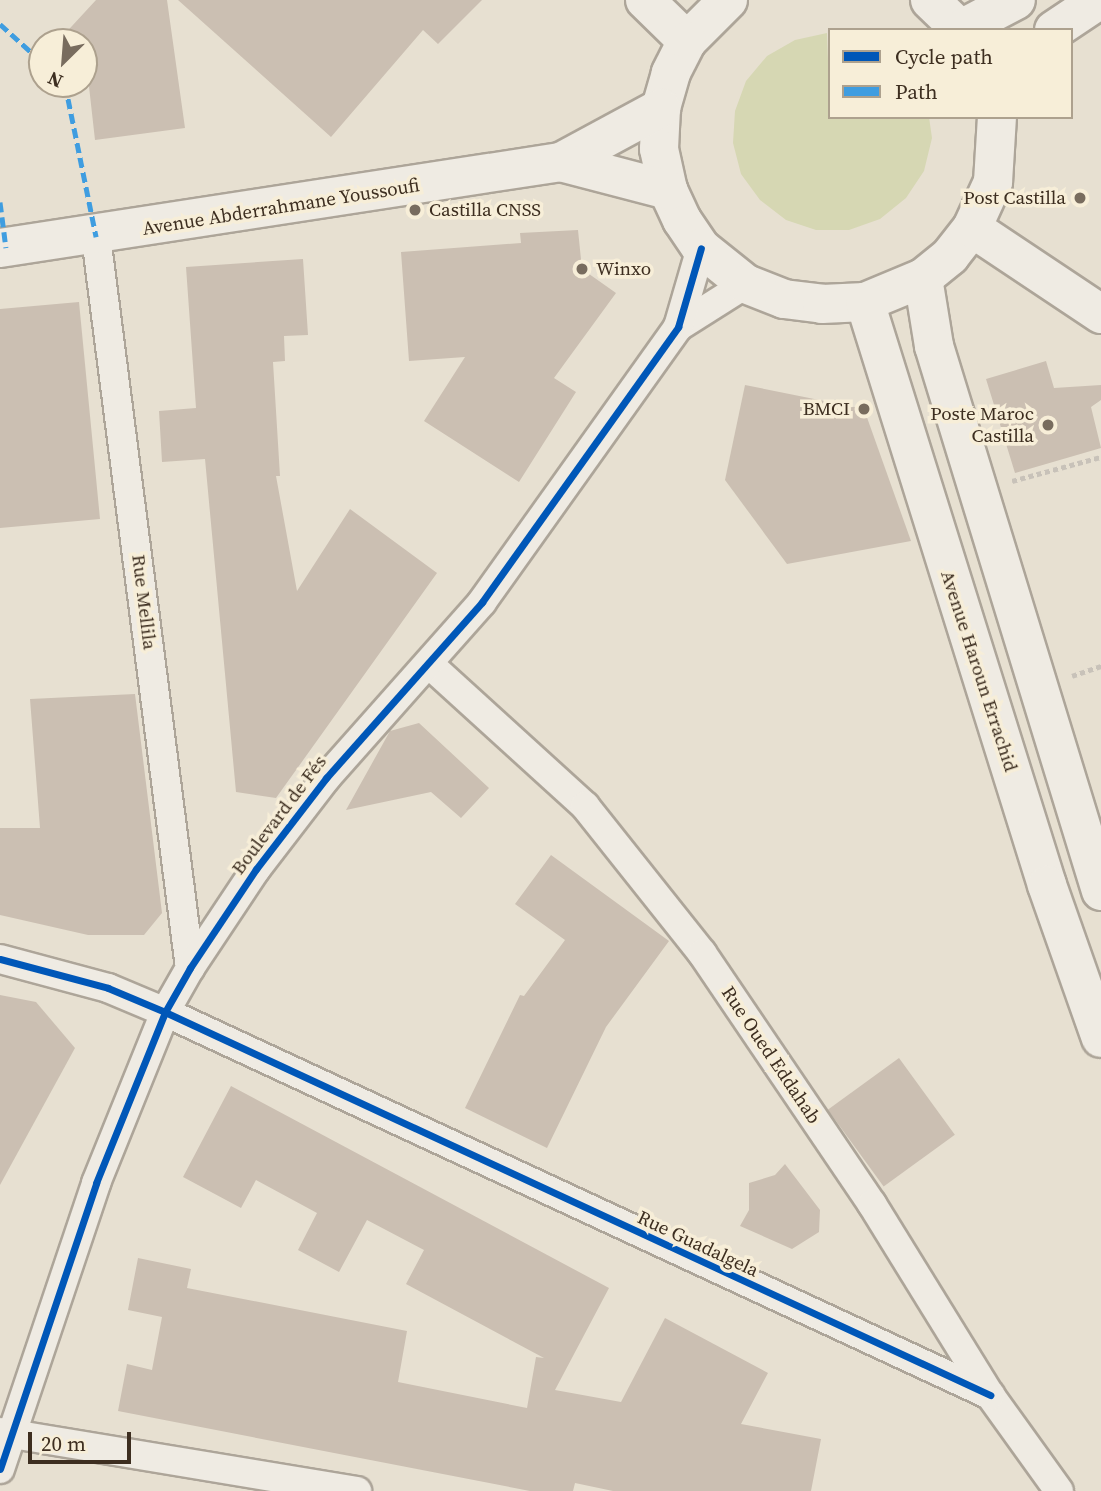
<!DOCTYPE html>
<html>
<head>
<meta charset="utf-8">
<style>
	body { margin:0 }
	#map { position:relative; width:1101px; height:1491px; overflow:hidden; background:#e7e0d1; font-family:"Source Serif 4",serif }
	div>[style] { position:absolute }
	.green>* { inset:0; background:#d6d7b3 }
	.building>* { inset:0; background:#cbbfb2; transform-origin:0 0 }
	.path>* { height:4.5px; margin-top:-2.25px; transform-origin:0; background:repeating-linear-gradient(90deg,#c8c2b9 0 5px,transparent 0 8.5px) }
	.roads { filter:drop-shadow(2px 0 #ada599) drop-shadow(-2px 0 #ada599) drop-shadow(0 2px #ada599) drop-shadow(0 -2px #ada599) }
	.street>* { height:28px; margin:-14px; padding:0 14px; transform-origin:14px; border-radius:14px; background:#efebe3 }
	.secondary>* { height:38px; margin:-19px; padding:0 19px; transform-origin:19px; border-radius:19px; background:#efebe3 }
	.quiet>* { height:5px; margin-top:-2.5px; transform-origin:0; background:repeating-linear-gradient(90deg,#3f9de0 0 10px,transparent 0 15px) }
	.cycleway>* { height:7px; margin:-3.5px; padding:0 3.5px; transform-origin:3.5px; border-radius:3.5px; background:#0057b8 }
	.dots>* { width:19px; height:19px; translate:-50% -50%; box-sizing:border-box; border:4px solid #f7eed8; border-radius:50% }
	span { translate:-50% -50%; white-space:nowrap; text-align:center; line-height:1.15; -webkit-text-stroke:7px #f7eed8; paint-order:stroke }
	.poi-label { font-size:19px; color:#3d2e20 }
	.right { translate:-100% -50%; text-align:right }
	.left { translate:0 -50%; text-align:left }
	.street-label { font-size:19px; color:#3d2e20 }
	.legend { position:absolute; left:828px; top:28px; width:245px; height:91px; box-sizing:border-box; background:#f7eed8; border:2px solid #ada18e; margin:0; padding:9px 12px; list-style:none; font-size:21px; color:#3d2e20 }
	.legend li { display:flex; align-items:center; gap:14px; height:35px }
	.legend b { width:35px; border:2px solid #ada18e }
	.north { position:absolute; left:28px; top:28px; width:70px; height:70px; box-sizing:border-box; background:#f7eed8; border:2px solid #ada18e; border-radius:50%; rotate:205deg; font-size:19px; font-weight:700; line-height:28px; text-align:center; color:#3d2e20 }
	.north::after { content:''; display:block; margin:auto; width:24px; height:32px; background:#786c5e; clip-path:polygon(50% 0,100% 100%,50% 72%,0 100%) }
	.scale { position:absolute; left:28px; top:1432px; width:103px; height:32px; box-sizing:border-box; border:4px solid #3d2e20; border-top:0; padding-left:9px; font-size:21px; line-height:24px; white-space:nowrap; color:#3d2e20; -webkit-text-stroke:5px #f7eed8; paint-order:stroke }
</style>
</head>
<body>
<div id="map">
	<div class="green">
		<i style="clip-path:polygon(827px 33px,830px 117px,929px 117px,932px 138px,924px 171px,906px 198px,880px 219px,849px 230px,816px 230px,786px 220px,760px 200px,741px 174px,733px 143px,735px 111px,746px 81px,767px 56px,795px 40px)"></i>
	</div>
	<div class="building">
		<i style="clip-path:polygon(96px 0,167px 0,185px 128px,95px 140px,84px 42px,60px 39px)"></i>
		<i style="clip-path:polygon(178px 0,482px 0,438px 44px,423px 30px,331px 137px)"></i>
		<i style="clip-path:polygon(578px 230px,582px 269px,616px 293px,554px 378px,576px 392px,519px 482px,424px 421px,465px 357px,409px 361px,401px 252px,521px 243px,520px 233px)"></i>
		<i style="clip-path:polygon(303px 259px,308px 335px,284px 336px,285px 361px,273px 362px,280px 476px,276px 476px,297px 591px,350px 509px,437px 573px,276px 798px,236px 792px,205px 459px,162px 462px,159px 411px,196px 408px,186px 267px)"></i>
		<i style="clip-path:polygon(79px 302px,100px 519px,0 528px,0 309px)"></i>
		<i style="clip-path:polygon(1046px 361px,1054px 388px,1101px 385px,1101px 400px,1091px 407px,1101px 448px,1015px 473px,986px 379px)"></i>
		<i style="clip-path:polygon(745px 385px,864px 409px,911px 541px,787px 564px,725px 480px)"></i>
		<i style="clip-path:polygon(135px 694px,162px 913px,144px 935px,88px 935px,0 915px,0 828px,40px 828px,30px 699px)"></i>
		<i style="clip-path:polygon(419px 723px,489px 788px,461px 818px,431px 792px,346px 810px,390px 731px)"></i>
		<i style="clip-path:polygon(551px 855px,669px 941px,606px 1027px,547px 1148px,465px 1108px,520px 995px,524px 996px,565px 940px,515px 904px)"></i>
		<i style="clip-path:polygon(0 995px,36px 1002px,75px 1048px,0 1185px)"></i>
		<i style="left:899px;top:1058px;width:95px;height:88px;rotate:54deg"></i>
		<i style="clip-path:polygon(231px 1086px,609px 1288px,555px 1390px,621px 1402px,665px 1318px,768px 1373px,741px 1424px,821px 1439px,811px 1491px,613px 1491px,575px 1483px,573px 1491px,530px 1491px,118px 1411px,127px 1364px,152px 1370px,162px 1317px,128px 1310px,138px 1258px,191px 1269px,187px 1288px,407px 1331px,398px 1382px,527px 1408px,536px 1357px,544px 1358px,406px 1284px,424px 1250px,367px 1220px,339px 1272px,298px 1250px,317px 1213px,256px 1180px,241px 1208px,183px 1177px)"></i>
		<i style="clip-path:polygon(785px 1164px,820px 1210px,819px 1232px,792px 1249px,740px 1226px,749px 1210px,749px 1183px,775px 1175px)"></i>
	</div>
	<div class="path">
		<i style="left:1012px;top:481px;width:92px;rotate:-15.1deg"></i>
		<i style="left:1072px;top:676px;width:31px;rotate:-19deg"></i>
	</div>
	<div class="roads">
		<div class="street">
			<i style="left:96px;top:237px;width:737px;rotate:82.67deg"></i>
			<i style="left:678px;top:327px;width:80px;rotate:-32.3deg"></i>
			<i style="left:429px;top:664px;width:211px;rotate:42.3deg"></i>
			<i style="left:585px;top:806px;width:188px;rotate:51.5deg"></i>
			<i style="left:702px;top:953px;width:303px;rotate:55.9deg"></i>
			<i style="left:872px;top:1204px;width:225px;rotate:58.3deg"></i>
			<i style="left:990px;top:1395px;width:118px;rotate:54.3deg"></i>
			<i style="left:0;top:959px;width:112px;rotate:15deg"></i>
			<i style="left:108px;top:988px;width:62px;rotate:22.8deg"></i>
			<i style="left:165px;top:1012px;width:910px;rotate:24.9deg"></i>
			<i style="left:0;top:1432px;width:362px;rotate:9.4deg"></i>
			<i style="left:0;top:1469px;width:302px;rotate:-71.4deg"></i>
			<i style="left:96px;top:1183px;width:184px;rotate:-68deg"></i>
			<i style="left:165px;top:1012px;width:51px;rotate:-60.4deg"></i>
			<i style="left:190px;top:968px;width:119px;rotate:-56.3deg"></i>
			<i style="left:256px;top:869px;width:115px;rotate:-52.4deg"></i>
			<i style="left:326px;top:778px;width:235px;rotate:-48.4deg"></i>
			<i style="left:482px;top:602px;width:338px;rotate:-54.5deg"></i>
			<i style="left:678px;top:327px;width:82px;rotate:-73.8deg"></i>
		</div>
		<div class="secondary">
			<i style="left:645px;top:0;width:59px;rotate:44.3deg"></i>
			<i style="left:728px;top:0;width:58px;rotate:135deg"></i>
			<i style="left:687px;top:41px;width:36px;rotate:117deg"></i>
			<i style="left:671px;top:73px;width:36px;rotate:106deg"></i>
			<i style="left:661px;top:108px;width:41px;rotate:92.8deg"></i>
			<i style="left:659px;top:149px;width:42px;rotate:77.6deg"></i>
			<i style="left:668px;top:190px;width:33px;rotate:65deg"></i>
			<i style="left:682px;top:220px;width:34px;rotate:56deg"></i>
			<i style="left:701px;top:248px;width:58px;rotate:38.7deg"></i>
			<i style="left:746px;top:284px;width:41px;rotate:21.5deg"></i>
			<i style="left:784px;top:299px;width:38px;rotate:7deg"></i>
			<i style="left:822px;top:304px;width:43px;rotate:-2.7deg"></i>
			<i style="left:865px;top:302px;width:63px;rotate:-22.5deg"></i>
			<i style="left:923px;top:278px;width:35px;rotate:-39deg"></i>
			<i style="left:950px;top:256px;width:36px;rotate:-52deg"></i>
			<i style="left:972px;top:228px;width:51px;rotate:-65.5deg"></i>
			<i style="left:993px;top:182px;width:65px;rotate:-86.5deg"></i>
			<i style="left:930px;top:0;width:43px;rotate:44.1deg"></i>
			<i style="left:961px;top:29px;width:62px;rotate:-27.8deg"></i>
			<i style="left:1054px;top:30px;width:54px;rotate:-33.7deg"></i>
			<i style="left:561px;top:162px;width:114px;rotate:-28.4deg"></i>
			<i style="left:972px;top:228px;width:155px;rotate:33.7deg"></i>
			<i style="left:0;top:248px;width:568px;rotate:-8.72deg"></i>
			<i style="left:561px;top:162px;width:111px;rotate:14.7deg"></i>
			<i style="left:923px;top:278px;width:69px;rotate:80.8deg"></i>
			<i style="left:934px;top:346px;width:570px;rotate:72.96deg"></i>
			<i style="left:865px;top:302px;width:611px;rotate:72.66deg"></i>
			<i style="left:1047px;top:885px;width:162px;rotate:70.6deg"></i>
		</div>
	</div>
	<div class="quiet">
		<i style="left:0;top:24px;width:57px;rotate:42.1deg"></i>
		<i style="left:65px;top:84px;width:156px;rotate:78.5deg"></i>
		<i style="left:0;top:202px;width:46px;rotate:82.6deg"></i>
	</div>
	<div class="cycleway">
		<i style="left:0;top:959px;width:112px;rotate:15deg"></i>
		<i style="left:108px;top:988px;width:62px;rotate:22.8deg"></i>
		<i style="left:165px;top:1012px;width:910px;rotate:24.9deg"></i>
		<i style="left:0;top:1469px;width:302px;rotate:-71.4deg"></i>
		<i style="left:96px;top:1183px;width:184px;rotate:-68deg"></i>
		<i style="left:165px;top:1012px;width:51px;rotate:-60.4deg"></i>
		<i style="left:190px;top:968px;width:119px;rotate:-56.3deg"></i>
		<i style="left:256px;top:869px;width:115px;rotate:-52.4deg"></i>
		<i style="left:326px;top:778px;width:235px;rotate:-48.4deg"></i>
		<i style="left:482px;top:602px;width:338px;rotate:-54.5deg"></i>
		<i style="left:678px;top:327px;width:82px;rotate:-73.8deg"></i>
	</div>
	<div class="dots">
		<i style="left:1080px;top:198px;background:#786c5e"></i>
		<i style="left:415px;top:210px;background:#786c5e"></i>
		<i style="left:582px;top:269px;background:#786c5e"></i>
		<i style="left:864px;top:409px;background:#786c5e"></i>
		<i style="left:1048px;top:425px;background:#786c5e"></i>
	</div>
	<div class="poi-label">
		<span class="right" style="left:1066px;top:198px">Post Castilla</span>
		<span class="left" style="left:429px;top:210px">Castilla CNSS</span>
		<span class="left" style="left:596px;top:269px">Winxo</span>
		<span class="right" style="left:850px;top:409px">BMCI</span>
		<span class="right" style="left:1034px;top:425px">Poste Maroc<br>Castilla</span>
	</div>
	<div class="street-label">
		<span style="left:281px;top:207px;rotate:-9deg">Avenue Abderrahmane Youssoufi</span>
		<span style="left:144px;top:602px;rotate:83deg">Rue Mellila</span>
		<span style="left:979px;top:671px;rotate:72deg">Avenue Haroun Errachid</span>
		<span style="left:279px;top:815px;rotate:-53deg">Boulevard de Fés</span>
		<span style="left:771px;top:1055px;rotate:56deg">Rue Oued Eddahab</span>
		<span style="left:698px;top:1244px;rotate:25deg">Rue Guadalgela</span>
	</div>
	<ul class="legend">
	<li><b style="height:9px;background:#0057b8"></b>Cycle path</li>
	<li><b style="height:9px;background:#3f9de0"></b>Path</li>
	</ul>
	<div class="north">N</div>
	<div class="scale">20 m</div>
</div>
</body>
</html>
